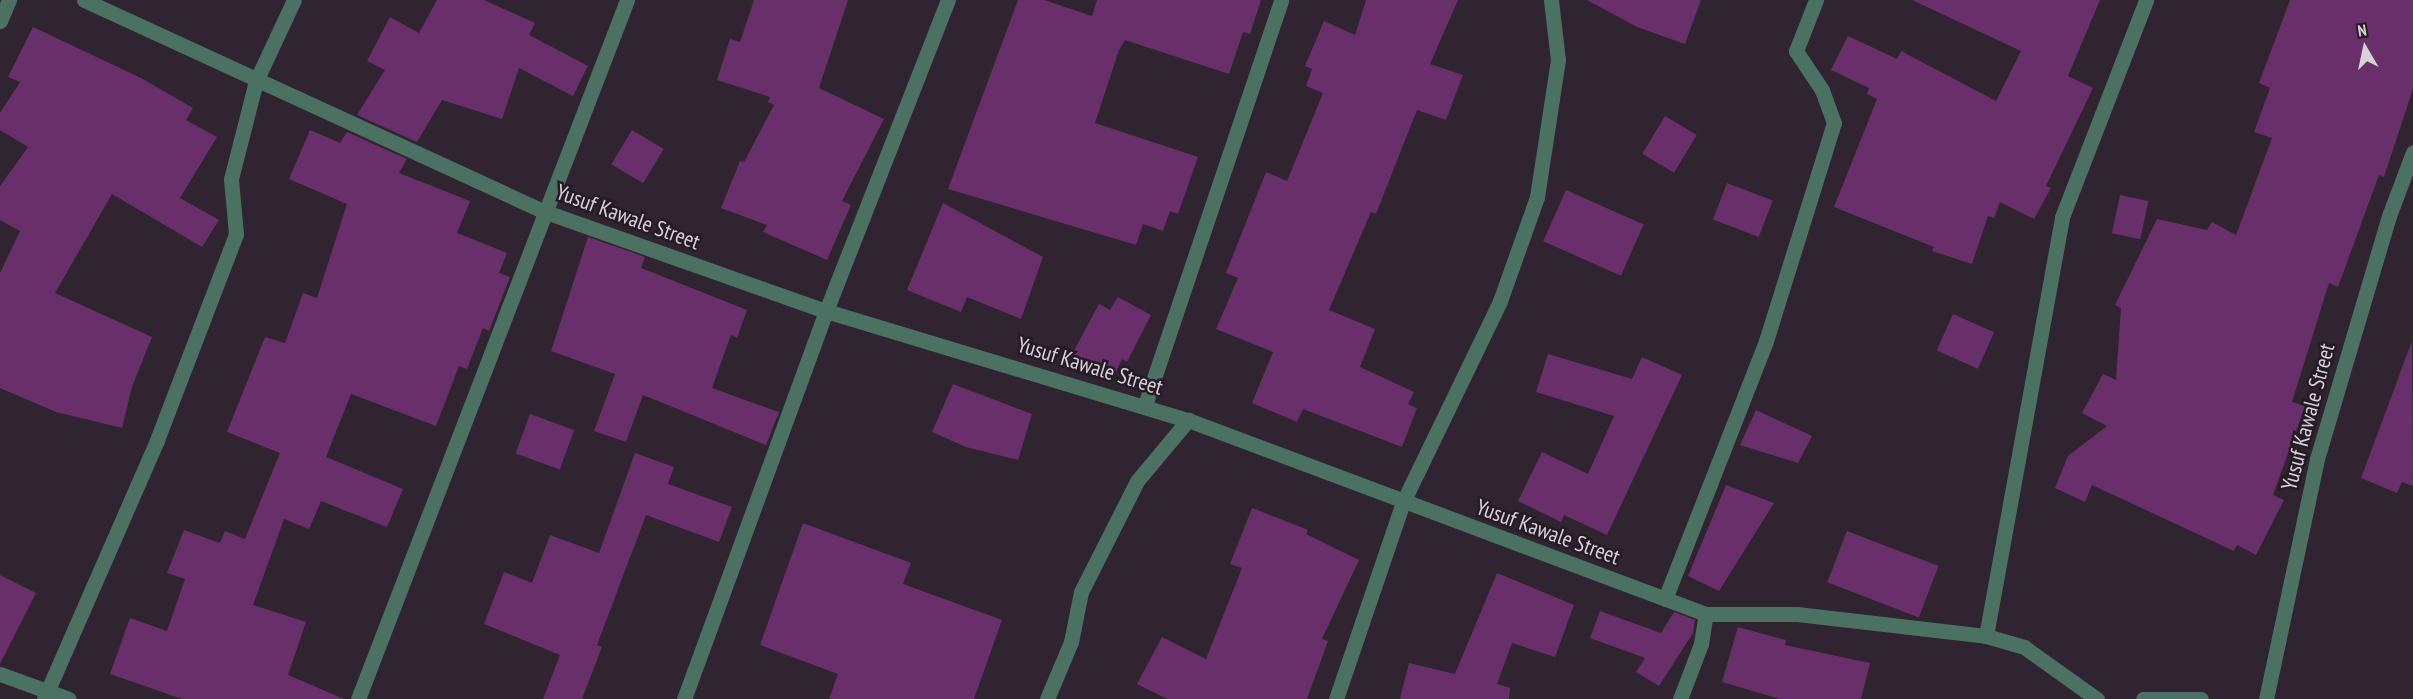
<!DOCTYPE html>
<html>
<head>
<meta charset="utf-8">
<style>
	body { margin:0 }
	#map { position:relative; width:2413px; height:699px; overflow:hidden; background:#2f242f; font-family:"PT Sans Narrow",sans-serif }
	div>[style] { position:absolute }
	.building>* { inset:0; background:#692f6a; transform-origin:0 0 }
	.minor>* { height:15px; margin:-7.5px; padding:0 7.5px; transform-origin:7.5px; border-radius:7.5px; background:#4a7161 }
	span { translate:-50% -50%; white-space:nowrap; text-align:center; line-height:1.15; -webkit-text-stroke:5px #251b25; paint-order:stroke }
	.street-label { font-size:22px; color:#d8d1d8 }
	.north { position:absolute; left:2335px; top:18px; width:60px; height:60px; -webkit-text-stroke:4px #251b25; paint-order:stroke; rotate:351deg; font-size:16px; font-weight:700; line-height:24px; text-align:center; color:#d8d1d8 }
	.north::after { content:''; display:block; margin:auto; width:21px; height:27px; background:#d8d1d8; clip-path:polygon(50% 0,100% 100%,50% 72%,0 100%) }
</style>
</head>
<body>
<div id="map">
	<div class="building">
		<i style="clip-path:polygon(437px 0,484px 0,535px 23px,529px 35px,588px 66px,573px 96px,519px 68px,502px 119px,442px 100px,417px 142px,357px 115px,385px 70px,367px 61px,390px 17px,419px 33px)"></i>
		<i style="clip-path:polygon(754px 0,848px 0,819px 88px,884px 119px,842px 201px,851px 205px,827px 260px,763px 232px,767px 225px,721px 208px,740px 161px,744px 162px,774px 105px,768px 102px,770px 97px,717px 80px,730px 39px,740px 42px)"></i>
		<i style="clip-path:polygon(1018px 0,1044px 0,1092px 16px,1097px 0,1261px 0,1250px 34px,1243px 32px,1229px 74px,1125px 40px,1119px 50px,1095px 123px,1198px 157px,1178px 214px,1170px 211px,1163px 231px,1143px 224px,1136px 245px,948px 189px)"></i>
		<i style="clip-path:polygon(1366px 0,1458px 0,1430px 64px,1463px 75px,1446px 120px,1417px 110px,1376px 214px,1371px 212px,1329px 310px,1375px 329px,1360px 367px,1414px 392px,1408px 404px,1417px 408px,1402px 447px,1303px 409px,1297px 422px,1252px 403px,1273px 352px,1216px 329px,1238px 278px,1226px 273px,1266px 172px,1287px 181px,1323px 93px,1306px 86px,1312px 69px,1305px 66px,1324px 21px,1355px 35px)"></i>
		<i style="clip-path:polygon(1587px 0,1701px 0,1685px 44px,1637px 27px)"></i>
		<i style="clip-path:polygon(1912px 0,2100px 0,2068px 76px,2093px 88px,2046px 186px,2051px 188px,2034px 219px,2000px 202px,1994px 218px,1988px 216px,1972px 264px,1932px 251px,1934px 247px,1834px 207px,1877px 99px,1867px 94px,1869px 88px,1831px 70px,1848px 36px,1897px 59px,1901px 51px,1996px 101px,2021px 51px)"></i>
		<i style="clip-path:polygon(2290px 0,2413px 0,2413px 89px,2384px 177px,2379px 175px,2338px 287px,2329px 283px,2292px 402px,2305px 406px,2273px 495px,2284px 500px,2256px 555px,2237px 545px,2234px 551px,2092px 485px,2085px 502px,2055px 488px,2068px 456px,2107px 426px,2082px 413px,2103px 374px,2116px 380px,2121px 308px,2115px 305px,2157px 219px,2207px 230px,2212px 222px,2236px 235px,2272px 138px,2254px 132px,2270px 88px,2259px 83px)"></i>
		<i style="clip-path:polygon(33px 27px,141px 78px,193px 108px,186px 120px,217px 137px,180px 198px,219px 220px,202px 247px,112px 194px,55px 293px,152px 337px,132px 387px,122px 428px,56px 412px,0 388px,0 273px,20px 231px,0 220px,0 186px,28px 147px,0 130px,0 113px,20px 82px,8px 77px)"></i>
		<i style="left:1665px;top:116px;width:37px;height:44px;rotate:31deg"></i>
		<i style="clip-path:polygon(310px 130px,340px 143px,347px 132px,407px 159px,399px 173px,470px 201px,457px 233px,507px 253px,499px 273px,510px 277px,489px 331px,483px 328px,467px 369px,459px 366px,436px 426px,351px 394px,326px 457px,403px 489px,387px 527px,321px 501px,309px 529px,284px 519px,253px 605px,306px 622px,288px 675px,344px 699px,182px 699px,110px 674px,130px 618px,167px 631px,185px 579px,167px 573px,184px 530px,220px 543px,225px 531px,245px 539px,280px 453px,227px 432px,265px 337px,285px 343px,303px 293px,317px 298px,347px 204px,289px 179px)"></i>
		<i style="left:632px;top:130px;width:37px;height:40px;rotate:31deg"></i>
		<i style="left:1727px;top:183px;width:49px;height:39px;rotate:21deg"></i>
		<i style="left:1566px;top:190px;width:85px;height:56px;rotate:24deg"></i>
		<i style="left:2120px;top:195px;width:29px;height:39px;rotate:12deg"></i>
		<i style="clip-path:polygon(943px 203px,1043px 257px,1021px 319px,967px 297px,961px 312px,907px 290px)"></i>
		<i style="clip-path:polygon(588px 237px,645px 257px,641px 268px,747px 310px,737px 338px,731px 335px,712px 388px,779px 412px,766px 445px,643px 395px,626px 442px,594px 431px,615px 374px,551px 351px)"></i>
		<i style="clip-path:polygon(1118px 297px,1151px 315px,1127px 362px,1122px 359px,1115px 374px,1071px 356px,1099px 304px,1110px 310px)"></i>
		<i style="left:1953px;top:314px;width:45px;height:40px;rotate:24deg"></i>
		<i style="clip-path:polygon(2412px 341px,2413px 486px,2402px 482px,2397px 493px,2361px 478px)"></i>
		<i style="clip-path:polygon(1548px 354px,1632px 379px,1642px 357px,1682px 375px,1607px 535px,1564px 515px,1561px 522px,1518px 501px,1542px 452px,1588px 474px,1614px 416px,1536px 392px)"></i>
		<i style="clip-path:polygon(953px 384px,1032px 414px,1018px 460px,966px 447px,932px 432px)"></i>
		<i style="clip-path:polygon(1756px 410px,1812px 436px,1798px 463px,1740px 445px)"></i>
		<i style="left:530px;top:414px;width:47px;height:42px;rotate:20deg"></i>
		<i style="clip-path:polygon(635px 453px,674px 467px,668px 484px,732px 507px,719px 542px,646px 515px,597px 645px,602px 647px,582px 699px,543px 699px,560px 655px,484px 624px,504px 572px,532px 583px,550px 535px,599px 553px)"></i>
		<i style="clip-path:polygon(1726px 485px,1774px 503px,1719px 591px,1688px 576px)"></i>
		<i style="clip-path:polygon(1252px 508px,1308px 530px,1306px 534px,1359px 560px,1322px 639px,1328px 641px,1307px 699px,1167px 699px,1137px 684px,1162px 637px,1206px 659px,1242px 568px,1230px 564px)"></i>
		<i style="clip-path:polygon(803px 523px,911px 563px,903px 584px,1002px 620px,974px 699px,829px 699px,838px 674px,760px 645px)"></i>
		<i style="left:1847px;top:531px;width:98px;height:55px;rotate:21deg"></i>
		<i style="clip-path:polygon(1497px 573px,1574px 605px,1555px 657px,1512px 643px,1497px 684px,1510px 688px,1509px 699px,1400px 699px,1409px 663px,1455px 674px)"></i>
		<i style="clip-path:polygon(0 575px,36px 593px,0 664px)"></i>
		<i style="clip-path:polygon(1600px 611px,1661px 633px,1674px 612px,1695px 620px,1693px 633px,1659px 686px,1636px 672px,1645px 658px,1590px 638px)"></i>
		<i style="clip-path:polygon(1738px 627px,1786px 640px,1785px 645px,1870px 663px,1861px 699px,1780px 699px,1722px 682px)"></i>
	</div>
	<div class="minor">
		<i style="left:84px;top:0;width:505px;rotate:24.69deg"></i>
		<i style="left:543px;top:211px;width:300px;rotate:19.5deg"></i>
		<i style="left:826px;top:311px;width:378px;rotate:16.8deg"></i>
		<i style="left:1188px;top:420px;width:553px;rotate:20.53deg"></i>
		<i style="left:1706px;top:614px;width:91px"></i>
		<i style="left:1797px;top:614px;width:190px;rotate:6.6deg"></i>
		<i style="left:1986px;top:636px;width:40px;rotate:16deg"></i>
		<i style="left:2024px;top:647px;width:90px;rotate:35.5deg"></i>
		<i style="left:0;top:21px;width:23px;rotate:-67deg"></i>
		<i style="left:1145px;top:405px;width:427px;rotate:-71.4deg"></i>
		<i style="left:1665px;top:599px;width:277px;rotate:-68.6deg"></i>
		<i style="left:1766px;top:341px;width:228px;rotate:-72.7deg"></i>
		<i style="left:1834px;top:123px;width:35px;rotate:-110deg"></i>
		<i style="left:1822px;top:90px;width:47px;rotate:-123.7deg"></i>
		<i style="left:1796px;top:51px;width:55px;rotate:-68.6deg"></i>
		<i style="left:1986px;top:636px;width:426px;rotate:-79.7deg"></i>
		<i style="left:2062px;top:217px;width:233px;rotate:-68.8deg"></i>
		<i style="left:0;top:674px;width:73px;rotate:19.9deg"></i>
		<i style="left:44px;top:699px;width:283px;rotate:-66.4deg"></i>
		<i style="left:157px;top:440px;width:221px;rotate:-69deg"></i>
		<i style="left:236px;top:234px;width:55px;rotate:-95.2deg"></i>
		<i style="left:231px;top:179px;width:101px;rotate:-75.7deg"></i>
		<i style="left:256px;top:81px;width:89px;rotate:-64.9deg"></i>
		<i style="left:358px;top:699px;width:749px;rotate:-68.95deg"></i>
		<i style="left:684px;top:699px;width:413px;rotate:-69.9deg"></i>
		<i style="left:826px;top:311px;width:334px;rotate:-68.6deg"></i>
		<i style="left:1047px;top:699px;width:62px;rotate:-67.2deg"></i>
		<i style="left:1071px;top:642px;width:51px;rotate:-78.7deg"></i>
		<i style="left:1081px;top:592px;width:124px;rotate:-63.2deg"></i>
		<i style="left:1137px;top:481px;width:80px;rotate:-50.1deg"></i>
		<i style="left:1336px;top:699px;width:208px;rotate:-71.2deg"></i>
		<i style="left:1403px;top:502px;width:223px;rotate:-64.2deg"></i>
		<i style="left:1500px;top:301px;width:110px;rotate:-70.4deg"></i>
		<i style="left:1537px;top:197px;width:139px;rotate:-81.3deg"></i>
		<i style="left:1558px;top:60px;width:60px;rotate:-96.7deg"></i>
		<i style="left:1680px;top:699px;width:59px;rotate:-69.1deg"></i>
		<i style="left:1701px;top:644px;width:30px;rotate:-81deg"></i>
		<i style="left:2143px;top:699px;width:58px"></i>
		<i style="left:2266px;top:699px;width:245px;rotate:-78deg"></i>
		<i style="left:2317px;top:459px;width:253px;rotate:-73.5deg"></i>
		<i style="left:2389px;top:216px;width:68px;rotate:-69.4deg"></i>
	</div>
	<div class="street-label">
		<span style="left:628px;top:217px;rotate:20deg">Yusuf Kawale Street</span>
		<span style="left:1090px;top:366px;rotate:17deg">Yusuf Kawale Street</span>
		<span style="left:2308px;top:417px;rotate:-75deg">Yusuf Kawale Street</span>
		<span style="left:1548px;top:532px;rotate:20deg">Yusuf Kawale Street</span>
	</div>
	<div class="north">N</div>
</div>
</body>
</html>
